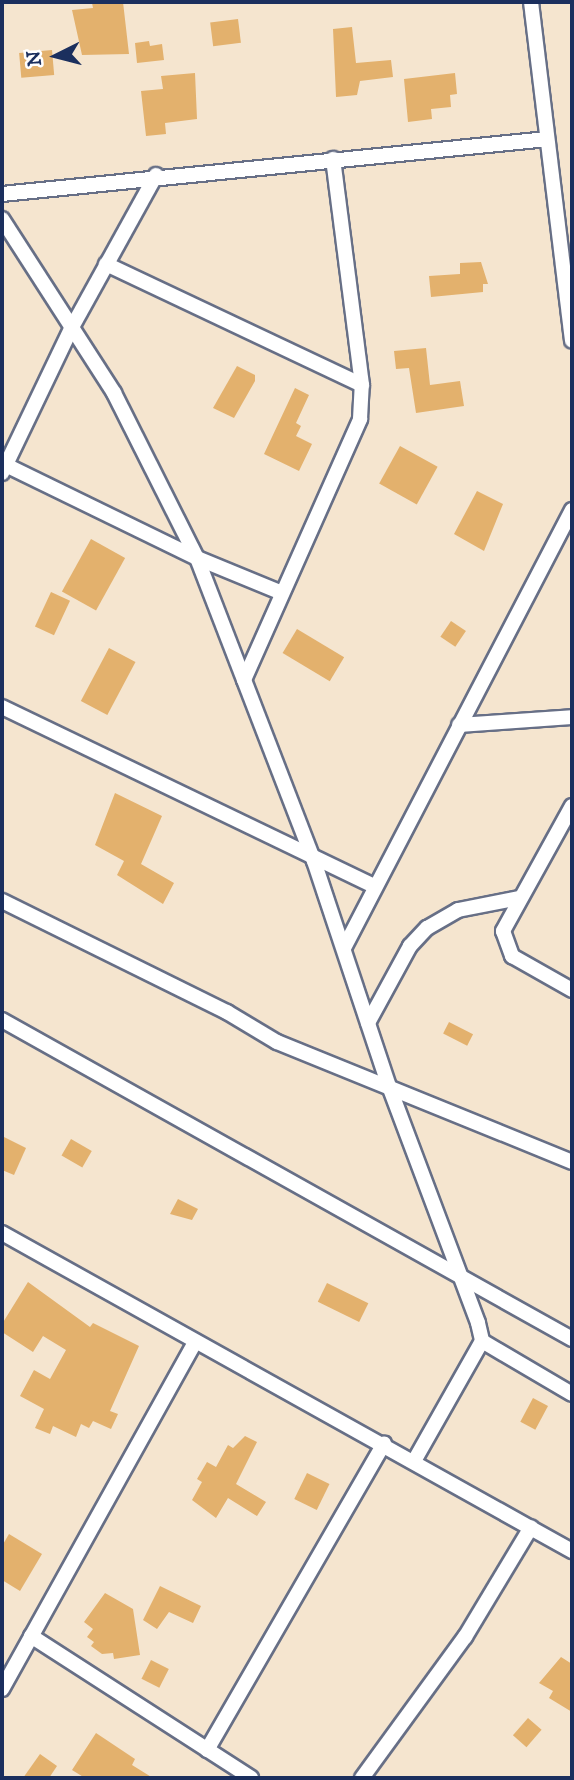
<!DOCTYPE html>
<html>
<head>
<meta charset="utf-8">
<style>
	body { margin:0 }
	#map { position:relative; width:574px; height:1780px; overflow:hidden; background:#f5e5cf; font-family:"IM FELL DW Pica",serif }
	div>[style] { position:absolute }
	.building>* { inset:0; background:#e3b16d; transform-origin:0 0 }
	.roads { filter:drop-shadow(2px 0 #676f86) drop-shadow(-2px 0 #676f86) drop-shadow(0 2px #676f86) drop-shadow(0 -2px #676f86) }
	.street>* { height:14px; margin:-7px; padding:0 7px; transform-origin:7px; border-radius:7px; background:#fff }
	span { translate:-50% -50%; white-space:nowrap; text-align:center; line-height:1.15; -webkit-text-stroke:5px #fff; paint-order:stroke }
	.frame { position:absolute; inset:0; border:4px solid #1b2f5e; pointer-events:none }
	.north { position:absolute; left:21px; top:21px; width:70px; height:70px; -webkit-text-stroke:5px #fff; paint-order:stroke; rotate:264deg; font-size:19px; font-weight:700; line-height:28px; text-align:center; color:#1b2f5e }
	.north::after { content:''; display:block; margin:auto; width:24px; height:32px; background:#1b2f5e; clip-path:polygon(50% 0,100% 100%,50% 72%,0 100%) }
</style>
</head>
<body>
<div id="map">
	<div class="building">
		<i style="clip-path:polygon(123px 2px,129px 54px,82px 55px,72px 10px,93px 8px,92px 3px)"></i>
		<i style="left:238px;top:19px;width:24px;height:28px;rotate:83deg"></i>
		<i style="clip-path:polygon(352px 27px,356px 63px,391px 60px,393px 77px,360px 81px,357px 95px,336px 97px,333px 29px)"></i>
		<i style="clip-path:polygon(149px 41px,150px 46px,162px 44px,164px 60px,137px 63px,135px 43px)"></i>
		<i style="left:52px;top:50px;width:25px;height:33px;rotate:85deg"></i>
		<i style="clip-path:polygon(195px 73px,197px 119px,165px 123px,166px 134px,146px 136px,141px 91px,163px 89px,161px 76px)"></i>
		<i style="clip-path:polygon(455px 73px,457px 94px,450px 95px,451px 107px,431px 109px,432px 119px,408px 122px,404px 79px)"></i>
		<i style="clip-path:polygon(481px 262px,488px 284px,483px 284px,483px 292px,431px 297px,429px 276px,460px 274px,460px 263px)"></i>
		<i style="clip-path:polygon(426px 348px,430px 385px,460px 381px,464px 406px,416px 413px,409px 368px,396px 369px,394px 351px)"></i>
		<i style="clip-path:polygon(237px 366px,255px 375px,255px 381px,234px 418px,213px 408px)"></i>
		<i style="clip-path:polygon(295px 388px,309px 395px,296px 423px,301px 426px,296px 436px,312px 444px,299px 471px,264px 454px)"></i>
		<i style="left:400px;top:446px;width:43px;height:43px;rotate:29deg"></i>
		<i style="clip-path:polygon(477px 491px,503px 504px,484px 551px,454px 534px)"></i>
		<i style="left:91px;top:539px;width:39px;height:60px;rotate:29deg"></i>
		<i style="left:51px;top:592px;width:21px;height:38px;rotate:25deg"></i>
		<i style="left:451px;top:621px;width:18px;height:19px;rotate:34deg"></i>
		<i style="left:297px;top:629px;width:55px;height:28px;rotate:31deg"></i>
		<i style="left:109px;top:648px;width:30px;height:60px;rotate:28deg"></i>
		<i style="clip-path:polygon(115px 793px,162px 816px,141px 864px,174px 883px,163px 904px,117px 875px,124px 861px,95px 845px)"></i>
		<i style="left:449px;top:1022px;width:27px;height:13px;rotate:27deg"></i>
		<i style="clip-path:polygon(2px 1136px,26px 1148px,14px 1175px,2px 1170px)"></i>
		<i style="left:71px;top:1139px;width:24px;height:19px;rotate:30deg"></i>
		<i style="clip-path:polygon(178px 1199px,198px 1209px,192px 1220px,170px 1214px)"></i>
		<i style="clip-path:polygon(28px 1282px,90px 1327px,93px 1323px,139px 1346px,110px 1411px,118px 1414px,111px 1429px,93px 1421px,89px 1428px,81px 1424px,76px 1437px,53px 1426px,50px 1434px,35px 1428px,44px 1409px,20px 1396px,34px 1370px,50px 1379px,66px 1350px,43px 1336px,33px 1352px,2px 1332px,2px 1324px)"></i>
		<i style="left:327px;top:1283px;width:46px;height:21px;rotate:26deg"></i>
		<i style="left:533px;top:1398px;width:17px;height:27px;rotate:28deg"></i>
		<i style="clip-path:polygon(245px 1436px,257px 1442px,236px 1484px,266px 1502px,257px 1516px,228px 1498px,216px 1518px,192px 1500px,202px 1482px,197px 1479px,207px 1462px,216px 1467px,228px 1445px,233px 1448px)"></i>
		<i style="left:307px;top:1473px;width:25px;height:29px;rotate:26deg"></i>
		<i style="clip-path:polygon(9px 1534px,42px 1554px,20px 1591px,2px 1580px,2px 1546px)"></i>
		<i style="clip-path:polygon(160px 1586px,201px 1606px,193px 1623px,169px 1612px,157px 1629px,143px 1620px)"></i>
		<i style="clip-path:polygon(105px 1593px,133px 1609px,140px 1655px,114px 1659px,113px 1653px,102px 1654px,91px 1646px,94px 1642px,87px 1637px,93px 1629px,84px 1622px)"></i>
		<i style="clip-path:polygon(561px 1657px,572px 1664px,572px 1712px,549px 1698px,553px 1691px,539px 1683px)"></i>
		<i style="left:151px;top:1660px;width:20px;height:21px;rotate:27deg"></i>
		<i style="left:528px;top:1718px;width:18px;height:23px;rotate:41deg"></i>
		<i style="clip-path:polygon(96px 1733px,135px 1759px,132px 1765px,153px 1778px,85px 1778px,72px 1770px)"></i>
		<i style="clip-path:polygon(40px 1754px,57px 1766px,49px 1778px,23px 1778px)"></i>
	</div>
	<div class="roads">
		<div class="street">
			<i style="left:531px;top:2px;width:341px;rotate:83.1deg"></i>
			<i style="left:2px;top:194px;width:548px;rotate:-5.76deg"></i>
			<i style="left:2px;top:219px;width:207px;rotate:57.2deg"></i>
			<i style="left:114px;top:393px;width:185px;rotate:63.3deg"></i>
			<i style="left:197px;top:558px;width:325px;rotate:68.9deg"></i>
			<i style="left:314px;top:861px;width:237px;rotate:71.6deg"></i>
			<i style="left:389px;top:1086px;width:253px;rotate:69.4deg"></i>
			<i style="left:478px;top:1323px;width:18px;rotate:77deg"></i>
			<i style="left:482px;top:1341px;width:138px;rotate:119.5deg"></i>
			<i style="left:106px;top:264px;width:283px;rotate:25.3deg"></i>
			<i style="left:6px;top:465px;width:212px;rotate:26deg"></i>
			<i style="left:197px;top:558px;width:90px;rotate:22.3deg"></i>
			<i style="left:2px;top:473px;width:160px;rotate:-64.4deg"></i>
			<i style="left:71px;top:329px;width:176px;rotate:-61.1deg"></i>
			<i style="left:244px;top:680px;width:286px;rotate:-66deg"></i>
			<i style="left:360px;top:419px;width:34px;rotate:-87deg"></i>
			<i style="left:362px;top:385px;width:228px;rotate:-97.3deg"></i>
			<i style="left:2px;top:707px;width:413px;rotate:25.7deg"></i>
			<i style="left:459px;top:725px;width:113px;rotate:-4deg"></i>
			<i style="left:572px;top:806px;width:143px;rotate:118.9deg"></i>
			<i style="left:503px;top:931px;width:27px;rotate:70deg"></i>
			<i style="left:512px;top:956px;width:69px;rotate:29.5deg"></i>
			<i style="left:2px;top:901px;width:251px;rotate:26.3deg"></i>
			<i style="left:227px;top:1012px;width:58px;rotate:31deg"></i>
			<i style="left:277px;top:1042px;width:318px;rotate:22.1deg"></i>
			<i style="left:344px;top:948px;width:494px;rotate:-62.5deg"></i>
			<i style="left:2px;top:1020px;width:653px;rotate:29.23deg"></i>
			<i style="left:368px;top:1023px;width:88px;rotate:-61.4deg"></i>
			<i style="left:410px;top:946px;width:25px;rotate:-47deg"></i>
			<i style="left:427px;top:928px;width:36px;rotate:-30deg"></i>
			<i style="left:458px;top:910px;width:63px;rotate:-11deg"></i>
			<i style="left:2px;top:1233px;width:653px;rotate:29.16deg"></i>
			<i style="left:482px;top:1341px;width:104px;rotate:30.5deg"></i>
			<i style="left:31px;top:1636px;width:262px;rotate:32.8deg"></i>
			<i style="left:2px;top:1689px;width:397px;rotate:-60.9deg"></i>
			<i style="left:207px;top:1750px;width:354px;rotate:-60deg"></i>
			<i style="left:362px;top:1778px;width:175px;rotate:-53.9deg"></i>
			<i style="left:465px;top:1637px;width:128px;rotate:-59deg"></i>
		</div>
	</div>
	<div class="frame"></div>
	<div class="north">N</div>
</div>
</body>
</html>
